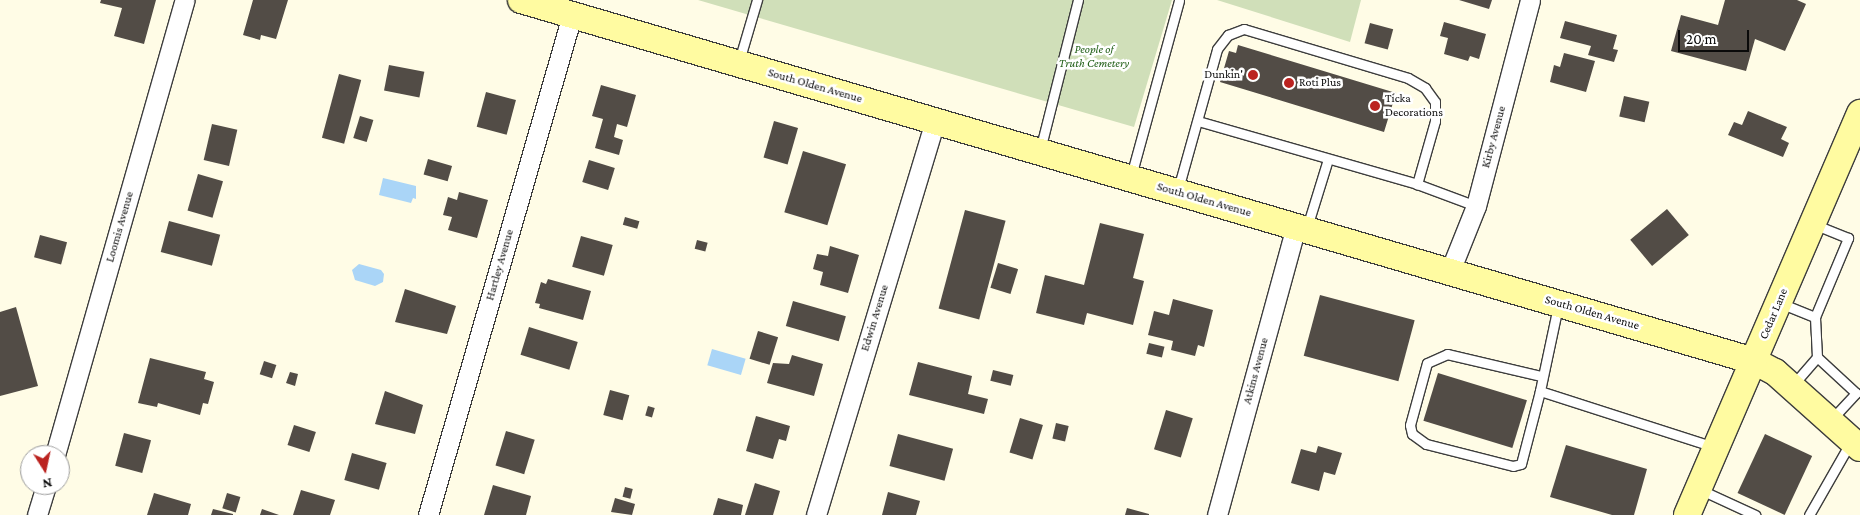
<!DOCTYPE html>
<html>
<head>
<meta charset="utf-8">
<style>
	body { margin:0 }
	#map { position:relative; width:1860px; height:515px; overflow:hidden; background:#fffce6; font-family:"Crimson Pro",serif }
	div>[style] { position:absolute }
	.cemetery>* { inset:0; background:#d0dfb9 }
	.water>* { inset:0; background:#aad5f7; transform-origin:0 0 }
	.building>* { inset:0; background:#524c46; transform-origin:0 0 }
	.roads { filter:drop-shadow(1px 0 #3d3d3d) drop-shadow(-1px 0 #3d3d3d) drop-shadow(0 1px #3d3d3d) drop-shadow(0 -1px #3d3d3d) }
	.lane>* { height:9px; margin:-4.5px; padding:0 4.5px; transform-origin:4.5px; border-radius:4.5px; background:#fff }
	.street>* { height:19px; margin:-9.5px; padding:0 9.5px; transform-origin:9.5px; border-radius:9.5px; background:#fff }
	.secondary>* { height:26px; margin:-13px; padding:0 13px; transform-origin:13px; border-radius:13px; background:#fffba1 }
	.dots>* { width:14px; height:14px; translate:-50% -50%; box-sizing:border-box; border:2px solid #fff; border-radius:50% }
	span { translate:-50% -50%; white-space:nowrap; text-align:center; line-height:1.15; -webkit-text-stroke:5px #fff; paint-order:stroke }
	.park-label { font-size:12px; color:#24611a; font-style:italic }
	.poi-label { font-size:12px; color:#0a0a0a }
	.right { translate:-100% -50%; text-align:right }
	.left { translate:0 -50%; text-align:left }
	.street-label { font-size:12px; color:#0a0a0a }
	.north { position:absolute; left:20px; top:445px; width:50px; height:50px; box-sizing:border-box; background:#fff; border:1px solid #9d9d9d; border-radius:50%; rotate:170deg; font-size:14px; font-weight:700; line-height:20px; text-align:center; color:#0a0a0a }
	.north::after { content:''; display:block; margin:auto; width:18px; height:22px; background:#bb2320; clip-path:polygon(50% 0,100% 100%,50% 72%,0 100%) }
	.scale { position:absolute; left:1678px; top:30px; width:71px; height:22px; box-sizing:border-box; border:2px solid #0a0a0a; border-top:0; padding-left:6px; font-size:15px; line-height:18px; white-space:nowrap; color:#0a0a0a; -webkit-text-stroke:4px #fff; paint-order:stroke }
</style>
</head>
<body>
<div id="map">
	<div class="cemetery">
		<i style="clip-path:polygon(698px 0,1172px 0,1134px 127px)"></i>
		<i style="clip-path:polygon(1217px 0,1361px 0,1350px 42px)"></i>
	</div>
	<div class="water">
		<i style="clip-path:polygon(383px 178px,416px 186px,416px 199px,413px 198px,411px 203px,379px 195px)"></i>
		<i style="clip-path:polygon(359px 264px,381px 270px,384px 274px,383px 282px,375px 286px,355px 280px,352px 270px)"></i>
		<i style="left:712px;top:349px;width:35px;height:17px;rotate:16deg"></i>
	</div>
	<div class="building">
		<i style="clip-path:polygon(101px 0,156px 0,144px 44px,114px 36px,122px 8px,100px 3px)"></i>
		<i style="clip-path:polygon(253px 0,288px 0,276px 39px,261px 35px,260px 40px,243px 35px)"></i>
		<i style="clip-path:polygon(1459px 0,1492px 0,1489px 9px)"></i>
		<i style="clip-path:polygon(1725px 0,1797px 0,1806px 4px,1785px 51px,1755px 39px,1746px 71px,1671px 51px,1681px 15px,1718px 25px)"></i>
		<i style="clip-path:polygon(1565px 21px,1617px 35px,1613px 49px,1618px 50px,1614px 62px,1588px 55px,1591px 46px,1560px 38px)"></i>
		<i style="clip-path:polygon(1444px 22px,1486px 34px,1479px 59px,1470px 56px,1468px 61px,1444px 54px,1448px 38px,1440px 36px)"></i>
		<i style="left:1370px;top:23px;width:24px;height:21px;rotate:15deg"></i>
		<i style="clip-path:polygon(1238px 45px,1396px 93px,1384px 132px,1220px 82px,1229px 51px,1236px 53px)"></i>
		<i style="clip-path:polygon(1564px 53px,1595px 61px,1586px 92px,1550px 82px,1554px 65px,1560px 67px)"></i>
		<i style="left:389px;top:65px;width:36px;height:26px;rotate:11deg"></i>
		<i style="left:339px;top:74px;width:23px;height:66px;rotate:15deg"></i>
		<i style="clip-path:polygon(601px 85px,636px 95px,627px 127px,617px 124px,614px 137px,623px 140px,619px 155px,595px 148px,603px 119px,592px 116px)"></i>
		<i style="left:486px;top:92px;width:31px;height:36px;rotate:15deg"></i>
		<i style="left:1624px;top:96px;width:26px;height:21px;rotate:13deg"></i>
		<i style="clip-path:polygon(1748px 111px,1787px 127px,1781px 139px,1789px 143px,1783px 157px,1728px 135px,1734px 122px,1742px 125px)"></i>
		<i style="left:360px;top:116px;width:14px;height:23px;rotate:17deg"></i>
		<i style="left:774px;top:121px;width:25px;height:38px;rotate:16deg"></i>
		<i style="left:212px;top:124px;width:26px;height:37px;rotate:13deg"></i>
		<i style="left:803px;top:151px;width:45px;height:64px;rotate:17deg"></i>
		<i style="left:428px;top:159px;width:25px;height:16px;rotate:16deg"></i>
		<i style="left:589px;top:160px;width:27px;height:23px;rotate:17deg"></i>
		<i style="left:198px;top:174px;width:26px;height:38px;rotate:16deg"></i>
		<i style="clip-path:polygon(459px 192px,488px 200px,477px 238px,448px 230px,452px 217px,443px 215px,448px 197px,457px 200px)"></i>
		<i style="left:1667px;top:209px;width:34px;height:48px;rotate:50deg"></i>
		<i style="left:965px;top:210px;width:42px;height:102px;rotate:15deg"></i>
		<i style="left:625px;top:217px;width:15px;height:8px;rotate:16deg"></i>
		<i style="left:169px;top:221px;width:53px;height:32px;rotate:15deg"></i>
		<i style="clip-path:polygon(1100px 223px,1144px 234px,1133px 278px,1144px 281px,1133px 325px,1087px 313px,1084px 325px,1036px 313px,1045px 275px,1084px 285px)"></i>
		<i style="left:40px;top:235px;width:28px;height:23px;rotate:15deg"></i>
		<i style="left:581px;top:236px;width:33px;height:32px;rotate:16deg"></i>
		<i style="left:697px;top:240px;width:11px;height:9px;rotate:15deg"></i>
		<i style="clip-path:polygon(830px 246px,859px 255px,848px 293px,820px 285px,823px 272px,813px 269px,817px 254px,828px 256px)"></i>
		<i style="left:998px;top:263px;width:21px;height:26px;rotate:17deg"></i>
		<i style="clip-path:polygon(548px 279px,591px 291px,583px 320px,539px 308px,540px 304px,535px 303px,541px 282px,546px 284px)"></i>
		<i style="clip-path:polygon(405px 289px,456px 306px,447px 334px,395px 322px)"></i>
		<i style="left:1320px;top:295px;width:98px;height:63px;rotate:15deg"></i>
		<i style="clip-path:polygon(1173px 299px,1213px 310px,1204px 347px,1198px 345px,1195px 356px,1171px 350px,1173px 341px,1148px 335px,1154px 311px,1169px 315px)"></i>
		<i style="left:793px;top:301px;width:55px;height:26px;rotate:16deg"></i>
		<i style="clip-path:polygon(16px 307px,38px 386px,0 396px,0 312px)"></i>
		<i style="left:529px;top:327px;width:51px;height:29px;rotate:17deg"></i>
		<i style="left:758px;top:331px;width:21px;height:29px;rotate:17deg"></i>
		<i style="left:1149px;top:343px;width:16px;height:11px;rotate:14deg"></i>
		<i style="clip-path:polygon(792px 355px,823px 364px,814px 396px,767px 383px,773px 363px,789px 364px)"></i>
		<i style="clip-path:polygon(150px 358px,206px 372px,204px 379px,214px 382px,208px 404px,203px 403px,200px 415px,158px 403px,157px 407px,138px 403px)"></i>
		<i style="left:264px;top:361px;width:13px;height:14px;rotate:18deg"></i>
		<i style="clip-path:polygon(918px 362px,972px 376px,968px 394px,988px 399px,984px 414px,909px 395px)"></i>
		<i style="left:993px;top:370px;width:21px;height:11px;rotate:14deg"></i>
		<i style="clip-path:polygon(290px 372px,298px 374px,295px 386px,286px 383px)"></i>
		<i style="left:1438px;top:373px;width:93px;height:50px;rotate:17deg"></i>
		<i style="left:610px;top:390px;width:20px;height:26px;rotate:15deg"></i>
		<i style="clip-path:polygon(385px 391px,423px 405px,415px 434px,375px 424px)"></i>
		<i style="left:648px;top:406px;width:7px;height:10px;rotate:16deg"></i>
		<i style="left:1166px;top:410px;width:28px;height:41px;rotate:17deg"></i>
		<i style="clip-path:polygon(756px 416px,790px 426px,786px 441px,779px 439px,773px 459px,746px 451px)"></i>
		<i style="left:1020px;top:418px;width:24px;height:36px;rotate:17deg"></i>
		<i style="left:1056px;top:423px;width:13px;height:16px;rotate:13deg"></i>
		<i style="left:294px;top:425px;width:23px;height:21px;rotate:18deg"></i>
		<i style="left:506px;top:431px;width:30px;height:36px;rotate:17deg"></i>
		<i style="left:124px;top:433px;width:28px;height:34px;rotate:15deg"></i>
		<i style="left:898px;top:434px;width:57px;height:33px;rotate:15deg"></i>
		<i style="left:1765px;top:434px;width:52px;height:65px;rotate:25deg"></i>
		<i style="clip-path:polygon(1566px 445px,1647px 469px,1634px 515px,1612px 515px,1550px 497px)"></i>
		<i style="clip-path:polygon(1318px 446px,1342px 453px,1335px 475px,1324px 472px,1319px 491px,1291px 483px,1301px 449px,1316px 453px)"></i>
		<i style="left:352px;top:453px;width:36px;height:28px;rotate:16deg"></i>
		<i style="clip-path:polygon(755px 483px,780px 491px,773px 515px,745px 515px)"></i>
		<i style="clip-path:polygon(493px 485px,531px 496px,526px 515px,484px 515px)"></i>
		<i style="left:625px;top:487px;width:8px;height:10px;rotate:14deg"></i>
		<i style="clip-path:polygon(301px 490px,335px 500px,330px 515px,293px 515px)"></i>
		<i style="clip-path:polygon(888px 492px,920px 501px,916px 515px,882px 515px)"></i>
		<i style="clip-path:polygon(154px 493px,191px 504px,188px 515px,147px 515px)"></i>
		<i style="left:227px;top:493px;width:14px;height:16px;rotate:17deg"></i>
		<i style="clip-path:polygon(615px 498px,635px 504px,632px 515px,611px 512px)"></i>
		<i style="clip-path:polygon(718px 498px,743px 505px,741px 515px,713px 515px)"></i>
		<i style="clip-path:polygon(1127px 508px,1149px 514px,1149px 515px,1125px 515px)"></i>
		<i style="clip-path:polygon(213px 509px,233px 514px,233px 515px,211px 515px)"></i>
		<i style="clip-path:polygon(262px 509px,279px 515px,260px 515px)"></i>
	</div>
	<div class="roads">
		<div class="lane">
			<i style="left:739px;top:61px;width:64px;rotate:-73.6deg"></i>
			<i style="left:1198px;top:121px;width:228px;rotate:16deg"></i>
			<i style="left:1417px;top:184px;width:63px;rotate:20.4deg"></i>
			<i style="left:1040px;top:150px;width:155px;rotate:-75.8deg"></i>
			<i style="left:1131px;top:176px;width:182px;rotate:-74.7deg"></i>
			<i style="left:1178px;top:189px;width:145px;rotate:-74.4deg"></i>
			<i style="left:1217px;top:49px;width:18px;rotate:-52deg"></i>
			<i style="left:1228px;top:35px;width:17px;rotate:-21deg"></i>
			<i style="left:1244px;top:29px;width:171px;rotate:16.6deg"></i>
			<i style="left:1408px;top:78px;width:20px;rotate:30deg"></i>
			<i style="left:1425px;top:88px;width:17px;rotate:54deg"></i>
			<i style="left:1435px;top:102px;width:19px;rotate:90deg"></i>
			<i style="left:1435px;top:121px;width:66px;rotate:105.9deg"></i>
			<i style="left:1307px;top:227px;width:71px;rotate:-72.8deg"></i>
			<i style="left:1780px;top:303px;width:38px;rotate:22deg"></i>
			<i style="left:1558px;top:306px;width:87px;rotate:102deg"></i>
			<i style="left:1540px;top:391px;width:183px;rotate:17.8deg"></i>
			<i style="left:1817px;top:357px;width:53px;rotate:42.7deg"></i>
			<i style="left:1856px;top:393px;width:37px;rotate:133deg"></i>
			<i style="left:1792px;top:386px;width:38px;rotate:-49deg"></i>
			<i style="left:1817px;top:357px;width:40px;rotate:-92.9deg"></i>
			<i style="left:1815px;top:317px;width:86px;rotate:-67.3deg"></i>
			<i style="left:1848px;top:238px;width:35px;rotate:-158deg"></i>
			<i style="left:1540px;top:391px;width:75px;rotate:104.6deg"></i>
			<i style="left:1521px;top:464px;width:8px;rotate:166deg"></i>
			<i style="left:1513px;top:466px;width:90px;rotate:-165.8deg"></i>
			<i style="left:1426px;top:444px;width:17px;rotate:-144deg"></i>
			<i style="left:1412px;top:434px;width:9px;rotate:-103deg"></i>
			<i style="left:1410px;top:425px;width:64px;rotate:-74.7deg"></i>
			<i style="left:1427px;top:363px;width:22px;rotate:-24deg"></i>
			<i style="left:1447px;top:354px;width:97px;rotate:13.2deg"></i>
			<i style="left:1701px;top:490px;width:60px;rotate:24.8deg"></i>
			<i style="left:1809px;top:515px;width:83px;rotate:-60.3deg"></i>
		</div>
		<div class="street">
			<i style="left:1450px;top:271px;width:70px;rotate:-68.2deg"></i>
			<i style="left:1476px;top:206px;width:213px;rotate:-75.3deg"></i>
			<i style="left:55px;top:455px;width:473px;rotate:-74.1deg"></i>
			<i style="left:37px;top:515px;width:31px;rotate:-73deg"></i>
			<i style="left:428px;top:515px;width:520px;rotate:-73.93deg"></i>
			<i style="left:816px;top:515px;width:412px;rotate:-73.2deg"></i>
			<i style="left:1217px;top:515px;width:299px;rotate:-74.7deg"></i>
		</div>
		<div class="secondary">
			<i style="left:521px;top:0;width:1285px;rotate:16.32deg"></i>
			<i style="left:1754px;top:361px;width:24px;rotate:28deg"></i>
			<i style="left:1775px;top:372px;width:114px;rotate:41.8deg"></i>
			<i style="left:1687px;top:515px;width:438px;rotate:-66.7deg"></i>
		</div>
	</div>
	<div class="dots">
		<i style="left:1253px;top:75px;background:#bb2320"></i>
		<i style="left:1289px;top:83px;background:#bb2320"></i>
		<i style="left:1375px;top:106px;background:#bb2320"></i>
	</div>
	<div class="park-label">
		<span style="left:1094px;top:57px">People of<br>Truth Cemetery</span>
	</div>
	<div class="poi-label">
		<span class="right" style="left:1243px;top:75px">Dunkin'</span>
		<span class="left" style="left:1299px;top:83px">Roti Plus</span>
		<span class="left" style="left:1385px;top:106px">Ticka<br>Decorations</span>
	</div>
	<div class="street-label">
		<span style="left:815px;top:86px;rotate:16deg">South Olden Avenue</span>
		<span style="left:1494px;top:137px;rotate:-75deg">Kirby Avenue</span>
		<span style="left:1204px;top:200px;rotate:16deg">South Olden Avenue</span>
		<span style="left:120px;top:227px;rotate:-74deg">Loomis Avenue</span>
		<span style="left:500px;top:265px;rotate:-74deg">Hartley Avenue</span>
		<span style="left:1592px;top:313px;rotate:16deg">South Olden Avenue</span>
		<span style="left:1774px;top:314px;rotate:-67deg">Cedar Lane</span>
		<span style="left:875px;top:318px;rotate:-73deg">Edwin Avenue</span>
		<span style="left:1256px;top:371px;rotate:-75deg">Atkins Avenue</span>
	</div>
	<div class="north">N</div>
	<div class="scale">20 m</div>
</div>
</body>
</html>
